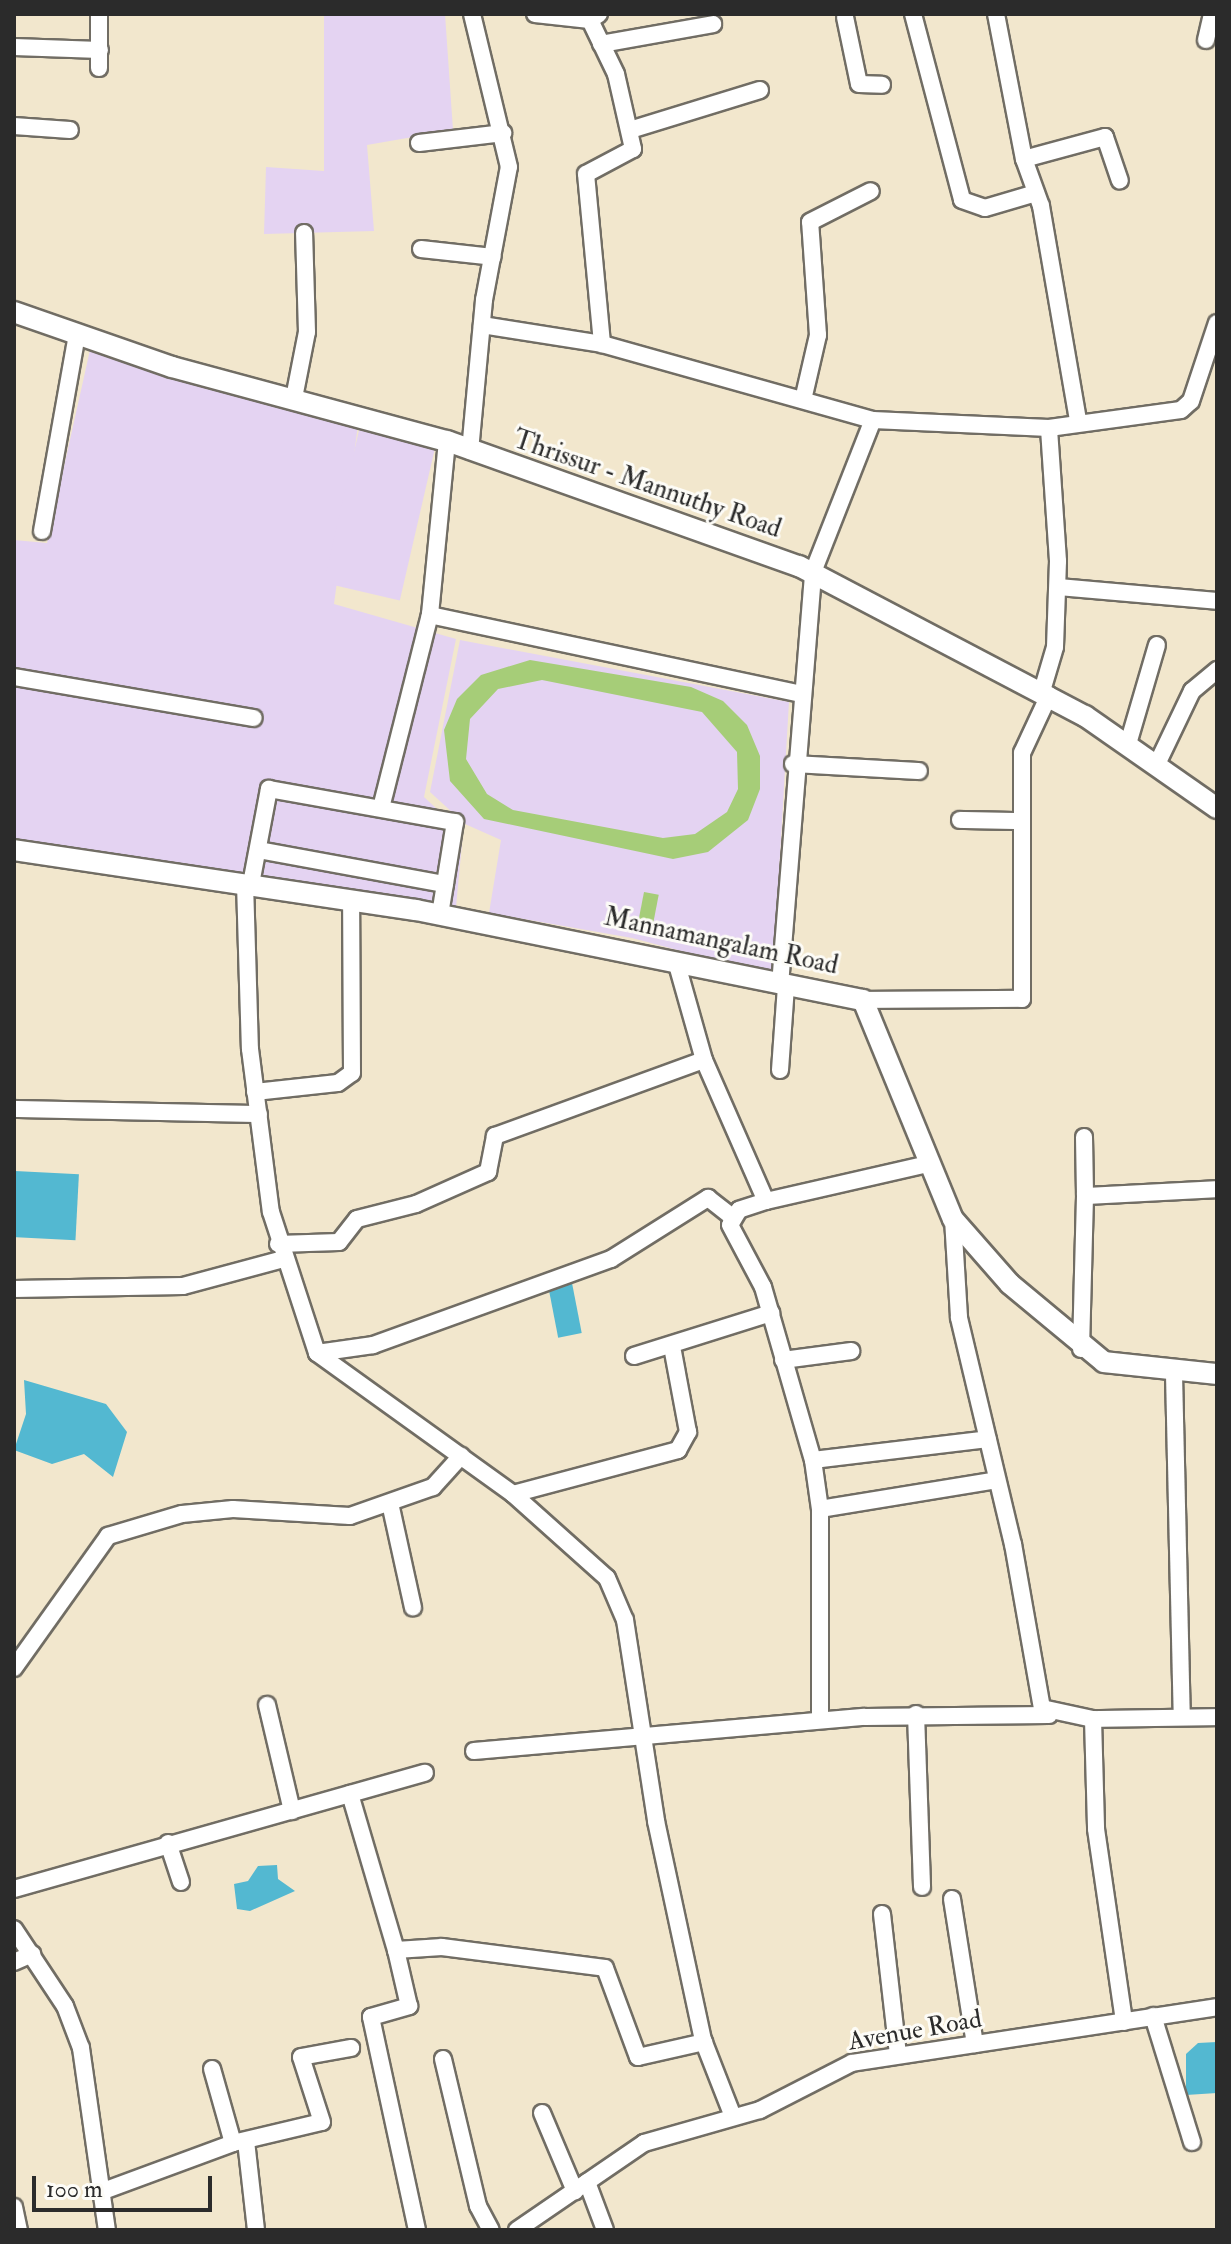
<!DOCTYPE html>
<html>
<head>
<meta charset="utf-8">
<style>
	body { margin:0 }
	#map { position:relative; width:1231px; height:2244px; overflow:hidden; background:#f2e7cd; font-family:"IM FELL Double Pica",serif }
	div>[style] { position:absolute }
	.built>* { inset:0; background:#e4d3f2; transform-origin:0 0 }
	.green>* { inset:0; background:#a6cd78; transform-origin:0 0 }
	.water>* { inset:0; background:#53b8d1; transform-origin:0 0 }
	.roads { filter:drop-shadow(2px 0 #716d64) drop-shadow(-2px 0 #716d64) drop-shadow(0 2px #716d64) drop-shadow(0 -2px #716d64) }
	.minor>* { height:16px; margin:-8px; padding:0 8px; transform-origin:8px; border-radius:8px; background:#fff }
	.major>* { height:20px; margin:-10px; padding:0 10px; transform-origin:10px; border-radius:10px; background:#fff }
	span { translate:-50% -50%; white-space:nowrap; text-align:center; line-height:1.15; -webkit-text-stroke:6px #fdfcf7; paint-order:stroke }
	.street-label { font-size:26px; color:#2b2b2b }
	.frame { position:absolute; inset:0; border:16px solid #2b2b2b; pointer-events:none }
	.scale { position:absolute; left:32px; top:2176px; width:180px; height:36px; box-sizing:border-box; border:4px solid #2b2b2b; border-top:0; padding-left:10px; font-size:24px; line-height:28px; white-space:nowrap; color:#2b2b2b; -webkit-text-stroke:6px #fdfcf7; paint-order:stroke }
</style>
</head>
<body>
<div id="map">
	<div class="built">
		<i style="clip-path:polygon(324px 14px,445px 14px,453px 130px,367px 145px,374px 231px,264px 234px,266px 167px,324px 171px)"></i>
		<i style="clip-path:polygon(90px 350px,358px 425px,334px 604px,456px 639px,424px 797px,463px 833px,456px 907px,14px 841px,14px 540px,47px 543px)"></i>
		<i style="left:360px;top:426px;width:78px;height:161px;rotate:13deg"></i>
		<i style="clip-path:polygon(460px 640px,789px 702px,773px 975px,632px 938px,489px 913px,501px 840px,465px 824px,430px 792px)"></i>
	</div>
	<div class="green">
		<i style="clip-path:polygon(evenodd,530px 660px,691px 687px,723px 701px,747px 725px,760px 756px,760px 789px,748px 820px,708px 852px,673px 859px,484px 819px,450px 781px,444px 730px,457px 699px,481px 675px,530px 660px,542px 680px,702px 712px,737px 752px,738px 789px,727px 812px,695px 834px,663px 838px,513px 810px,487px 794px,466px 759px,470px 719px,498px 689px,542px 680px)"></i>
		<i style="left:644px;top:892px;width:15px;height:33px;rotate:11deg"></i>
	</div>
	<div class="water">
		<i style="left:15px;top:1171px;width:64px;height:66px;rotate:3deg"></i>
		<i style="left:572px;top:1283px;width:51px;height:24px;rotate:79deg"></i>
		<i style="clip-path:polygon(24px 1380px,106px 1404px,127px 1432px,113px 1477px,84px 1454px,52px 1464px,14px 1450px,26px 1414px)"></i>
		<i style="clip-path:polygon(277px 1865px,278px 1879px,295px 1891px,250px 1911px,237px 1909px,234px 1884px,248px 1881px,258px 1866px)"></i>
		<i style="clip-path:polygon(1217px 2042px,1217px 2093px,1186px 2095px,1186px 2054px,1198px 2043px)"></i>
	</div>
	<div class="roads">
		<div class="minor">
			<i style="left:99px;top:14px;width:54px;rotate:90deg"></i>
			<i style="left:535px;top:14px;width:55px;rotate:6.2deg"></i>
			<i style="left:599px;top:14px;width:11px;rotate:146deg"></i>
			<i style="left:590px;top:20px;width:60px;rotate:64.3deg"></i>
			<i style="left:616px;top:74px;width:77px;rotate:77.2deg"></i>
			<i style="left:633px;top:149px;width:53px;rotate:152deg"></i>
			<i style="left:586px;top:174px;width:171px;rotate:84.6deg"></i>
			<i style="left:913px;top:14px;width:192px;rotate:75.2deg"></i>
			<i style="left:962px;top:200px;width:24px;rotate:19deg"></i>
			<i style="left:985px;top:208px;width:53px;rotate:-16.4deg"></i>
			<i style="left:996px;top:14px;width:148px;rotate:79.1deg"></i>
			<i style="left:1024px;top:159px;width:50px;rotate:70.1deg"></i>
			<i style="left:1041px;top:206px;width:217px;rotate:80.2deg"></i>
			<i style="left:845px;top:17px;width:68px;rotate:78.2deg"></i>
			<i style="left:859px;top:84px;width:23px;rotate:2deg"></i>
			<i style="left:1206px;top:40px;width:27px;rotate:-77deg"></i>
			<i style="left:601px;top:44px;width:114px;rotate:-10.1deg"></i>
			<i style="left:14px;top:47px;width:86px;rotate:2deg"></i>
			<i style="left:14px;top:126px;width:56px;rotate:4.1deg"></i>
			<i style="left:630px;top:130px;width:136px;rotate:-17.1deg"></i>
			<i style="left:419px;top:143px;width:85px;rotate:-6.8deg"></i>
			<i style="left:1024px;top:159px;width:84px;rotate:-15.2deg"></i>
			<i style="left:1105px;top:137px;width:46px;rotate:71.2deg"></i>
			<i style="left:421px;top:249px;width:72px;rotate:6.3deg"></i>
			<i style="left:482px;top:325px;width:121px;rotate:9deg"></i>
			<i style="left:602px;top:344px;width:281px;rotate:15.7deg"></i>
			<i style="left:873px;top:420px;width:176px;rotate:2.6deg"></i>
			<i style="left:1049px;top:428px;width:133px;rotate:-7.8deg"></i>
			<i style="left:1181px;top:410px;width:13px;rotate:-42deg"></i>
			<i style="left:1191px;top:401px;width:82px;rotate:-71.6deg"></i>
			<i style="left:294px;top:398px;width:67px;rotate:-78.9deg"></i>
			<i style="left:307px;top:332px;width:99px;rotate:-91.7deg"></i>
			<i style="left:803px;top:400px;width:67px;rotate:-77deg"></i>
			<i style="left:818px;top:335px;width:113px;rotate:-94deg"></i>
			<i style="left:810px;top:222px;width:68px;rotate:-26.9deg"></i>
			<i style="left:447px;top:441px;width:175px;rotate:95.6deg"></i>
			<i style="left:430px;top:615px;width:376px;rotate:12deg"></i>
			<i style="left:470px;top:451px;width:152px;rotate:-84.7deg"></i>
			<i style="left:484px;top:300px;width:135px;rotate:-79.4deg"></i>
			<i style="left:509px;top:167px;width:157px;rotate:-103.6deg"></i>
			<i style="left:42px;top:531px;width:199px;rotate:-79.9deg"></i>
			<i style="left:1058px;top:587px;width:160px;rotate:5deg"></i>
			<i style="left:14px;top:677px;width:243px;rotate:9.7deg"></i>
			<i style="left:1042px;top:691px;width:46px;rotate:-73.5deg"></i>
			<i style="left:1055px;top:647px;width:86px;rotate:-88deg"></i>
			<i style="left:1058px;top:561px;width:133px;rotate:-93.9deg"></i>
			<i style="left:1128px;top:744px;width:103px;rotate:-73.7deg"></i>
			<i style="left:1158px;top:762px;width:79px;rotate:-64.4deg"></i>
			<i style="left:1192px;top:691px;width:33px;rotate:-40deg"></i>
			<i style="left:793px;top:764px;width:126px;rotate:3.2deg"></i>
			<i style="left:381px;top:808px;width:199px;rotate:-75.8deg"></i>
			<i style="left:960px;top:820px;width:59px;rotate:1deg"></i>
			<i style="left:259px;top:850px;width:189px;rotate:10.4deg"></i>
			<i style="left:245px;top:883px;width:166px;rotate:88.3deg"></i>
			<i style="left:250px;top:1049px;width:164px;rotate:82.7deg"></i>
			<i style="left:271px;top:1212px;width:148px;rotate:71.9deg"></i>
			<i style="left:317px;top:1353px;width:241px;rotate:35.7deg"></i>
			<i style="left:513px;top:1494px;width:126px;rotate:41.8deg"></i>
			<i style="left:607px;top:1578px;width:46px;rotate:66.8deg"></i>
			<i style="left:625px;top:1620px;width:203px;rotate:81.2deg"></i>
			<i style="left:656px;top:1821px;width:224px;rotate:77.9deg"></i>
			<i style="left:703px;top:2040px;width:79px;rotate:68.6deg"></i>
			<i style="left:251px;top:884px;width:97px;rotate:-79.3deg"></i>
			<i style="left:269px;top:789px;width:189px;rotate:10.1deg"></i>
			<i style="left:455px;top:822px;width:94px;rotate:99.2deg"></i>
			<i style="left:676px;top:961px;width:103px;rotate:74.2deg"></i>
			<i style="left:704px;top:1060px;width:154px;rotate:66.3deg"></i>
			<i style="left:766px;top:1201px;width:166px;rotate:-12.9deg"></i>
			<i style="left:780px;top:985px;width:414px;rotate:-85.4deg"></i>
			<i style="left:813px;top:572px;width:163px;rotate:-68.5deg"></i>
			<i style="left:863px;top:1000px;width:159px;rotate:-0.4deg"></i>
			<i style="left:1022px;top:999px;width:246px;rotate:-90deg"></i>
			<i style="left:1022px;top:753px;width:64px;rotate:-65deg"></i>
			<i style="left:780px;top:1070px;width:84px;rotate:-85.9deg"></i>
			<i style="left:255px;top:1092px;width:83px;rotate:-6.2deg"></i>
			<i style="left:338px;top:1083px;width:17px;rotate:-36deg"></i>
			<i style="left:352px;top:1073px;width:173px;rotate:-90.3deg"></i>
			<i style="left:14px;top:1109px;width:245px;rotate:1.2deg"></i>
			<i style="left:1084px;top:1137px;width:59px;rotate:89deg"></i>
			<i style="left:766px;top:1201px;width:28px;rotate:162deg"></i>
			<i style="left:739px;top:1210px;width:17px;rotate:121deg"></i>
			<i style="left:730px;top:1225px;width:70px;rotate:62deg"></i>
			<i style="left:763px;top:1287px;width:180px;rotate:73.9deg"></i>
			<i style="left:813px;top:1460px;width:49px;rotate:81.9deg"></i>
			<i style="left:820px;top:1509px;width:211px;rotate:90deg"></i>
			<i style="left:953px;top:1219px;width:99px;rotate:86.5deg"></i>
			<i style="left:959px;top:1318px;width:232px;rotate:76.6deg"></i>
			<i style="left:1013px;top:1544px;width:167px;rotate:80deg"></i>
			<i style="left:1042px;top:1708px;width:52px;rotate:12.2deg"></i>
			<i style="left:1093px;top:1719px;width:124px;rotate:-0.9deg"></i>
			<i style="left:278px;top:1244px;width:61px;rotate:-1.9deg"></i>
			<i style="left:339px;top:1242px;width:29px;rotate:-52deg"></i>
			<i style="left:357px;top:1219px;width:61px;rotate:-14.3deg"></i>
			<i style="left:416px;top:1204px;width:79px;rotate:-24deg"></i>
			<i style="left:488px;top:1172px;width:37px;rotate:-79deg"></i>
			<i style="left:495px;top:1136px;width:222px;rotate:-20deg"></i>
			<i style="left:14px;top:1289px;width:169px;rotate:-1deg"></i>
			<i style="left:183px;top:1286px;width:104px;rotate:-15.1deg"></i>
			<i style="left:1081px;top:1349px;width:153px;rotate:-88.5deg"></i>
			<i style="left:1085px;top:1196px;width:132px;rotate:-3deg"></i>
			<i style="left:317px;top:1353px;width:57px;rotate:-8.1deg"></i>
			<i style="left:373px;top:1345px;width:253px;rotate:-19.9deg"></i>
			<i style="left:611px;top:1259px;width:115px;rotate:-32.2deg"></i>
			<i style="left:708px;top:1198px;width:31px;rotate:38deg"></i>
			<i style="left:634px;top:1356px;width:144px;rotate:-17.4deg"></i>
			<i style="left:783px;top:1360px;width:69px;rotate:-7.5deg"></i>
			<i style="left:1174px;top:1374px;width:343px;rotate:88.7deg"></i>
			<i style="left:813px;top:1460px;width:176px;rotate:-6.8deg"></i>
			<i style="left:513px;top:1494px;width:171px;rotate:-14.9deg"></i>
			<i style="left:678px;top:1450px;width:21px;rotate:-61deg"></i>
			<i style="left:688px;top:1432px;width:81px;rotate:-100.6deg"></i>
			<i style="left:390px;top:1503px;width:107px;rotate:77.6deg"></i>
			<i style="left:820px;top:1509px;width:179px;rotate:-9.3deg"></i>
			<i style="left:14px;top:1668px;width:162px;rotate:-54.5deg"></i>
			<i style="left:108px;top:1536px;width:77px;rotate:-16.6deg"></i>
			<i style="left:182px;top:1514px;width:51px;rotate:-5.6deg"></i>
			<i style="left:233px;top:1509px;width:117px;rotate:3.4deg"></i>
			<i style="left:350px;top:1516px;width:88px;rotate:-19.3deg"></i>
			<i style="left:433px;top:1487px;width:42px;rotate:-47.9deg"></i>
			<i style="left:267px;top:1705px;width:109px;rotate:76.7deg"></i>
			<i style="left:916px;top:1714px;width:173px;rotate:88deg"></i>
			<i style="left:1093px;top:1719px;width:110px;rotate:88.4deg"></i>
			<i style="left:1096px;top:1829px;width:195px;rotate:81.7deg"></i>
			<i style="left:474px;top:1751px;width:392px;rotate:-5deg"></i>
			<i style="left:865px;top:1717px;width:184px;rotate:-0.6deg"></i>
			<i style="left:350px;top:1794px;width:163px;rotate:73.6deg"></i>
			<i style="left:168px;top:1843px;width:41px;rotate:71.6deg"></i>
			<i style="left:14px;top:1889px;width:427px;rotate:-15.8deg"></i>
			<i style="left:952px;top:1899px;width:147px;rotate:81deg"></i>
			<i style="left:882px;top:1914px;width:141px;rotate:83.5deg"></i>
			<i style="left:14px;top:1929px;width:92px;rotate:56.5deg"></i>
			<i style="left:65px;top:2006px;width:45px;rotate:69.1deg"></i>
			<i style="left:81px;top:2048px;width:184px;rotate:81.9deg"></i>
			<i style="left:14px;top:1962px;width:20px;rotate:-24deg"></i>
			<i style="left:1153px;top:2016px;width:132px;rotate:72.8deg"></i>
			<i style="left:443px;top:2059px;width:151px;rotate:76.6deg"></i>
			<i style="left:478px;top:2206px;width:27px;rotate:62deg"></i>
			<i style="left:542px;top:2113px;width:85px;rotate:67.1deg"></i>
			<i style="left:246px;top:2141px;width:90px;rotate:83.6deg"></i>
			<i style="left:233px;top:2143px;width:91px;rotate:-13.3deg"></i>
			<i style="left:322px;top:2122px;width:68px;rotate:-107.9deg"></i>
			<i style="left:301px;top:2057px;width:51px;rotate:-10.2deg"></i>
			<i style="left:587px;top:2182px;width:51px;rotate:69.4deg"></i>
			<i style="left:106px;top:2190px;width:135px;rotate:-20.3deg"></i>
			<i style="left:233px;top:2143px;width:77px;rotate:-105.8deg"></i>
			<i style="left:14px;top:2207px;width:24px;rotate:78deg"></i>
			<i style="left:417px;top:2230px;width:218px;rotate:-102.2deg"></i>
			<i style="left:371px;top:2017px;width:40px;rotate:-16deg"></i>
			<i style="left:409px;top:2006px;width:57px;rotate:-103.1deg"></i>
			<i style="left:396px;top:1950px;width:46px;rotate:-3.7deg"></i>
			<i style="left:442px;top:1947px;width:164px;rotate:7.3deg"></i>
			<i style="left:605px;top:1968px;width:95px;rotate:69.7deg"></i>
			<i style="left:638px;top:2057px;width:68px;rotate:-12.8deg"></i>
			<i style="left:517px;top:2230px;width:154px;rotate:-34.4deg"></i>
			<i style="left:644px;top:2143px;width:121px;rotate:-15.9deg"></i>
			<i style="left:760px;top:2110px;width:103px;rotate:-27.1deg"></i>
			<i style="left:852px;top:2063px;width:369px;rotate:-8.7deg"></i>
		</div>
		<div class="major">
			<i style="left:14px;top:312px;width:167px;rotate:19.2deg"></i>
			<i style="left:172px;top:367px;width:285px;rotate:15.1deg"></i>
			<i style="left:447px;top:441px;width:374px;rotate:19.6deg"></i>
			<i style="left:799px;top:566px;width:323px;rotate:27.7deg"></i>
			<i style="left:1085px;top:716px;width:161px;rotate:34.9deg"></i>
			<i style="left:14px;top:850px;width:406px;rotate:8.5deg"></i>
			<i style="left:416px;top:910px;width:456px;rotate:11.4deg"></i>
			<i style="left:863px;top:1000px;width:237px;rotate:67.7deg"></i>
			<i style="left:953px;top:1219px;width:86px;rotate:48.8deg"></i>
			<i style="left:1010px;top:1284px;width:122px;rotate:39.7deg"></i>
			<i style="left:1104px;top:1362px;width:114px;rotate:6.1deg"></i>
		</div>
	</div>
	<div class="street-label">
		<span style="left:647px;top:485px;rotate:19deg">Thrissur - Mannuthy Road</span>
		<span style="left:721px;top:942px;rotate:12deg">Mannamangalam Road</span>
		<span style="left:915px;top:2031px;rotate:-10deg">Avenue Road</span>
	</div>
	<div class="frame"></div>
	<div class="scale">100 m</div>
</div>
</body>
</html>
